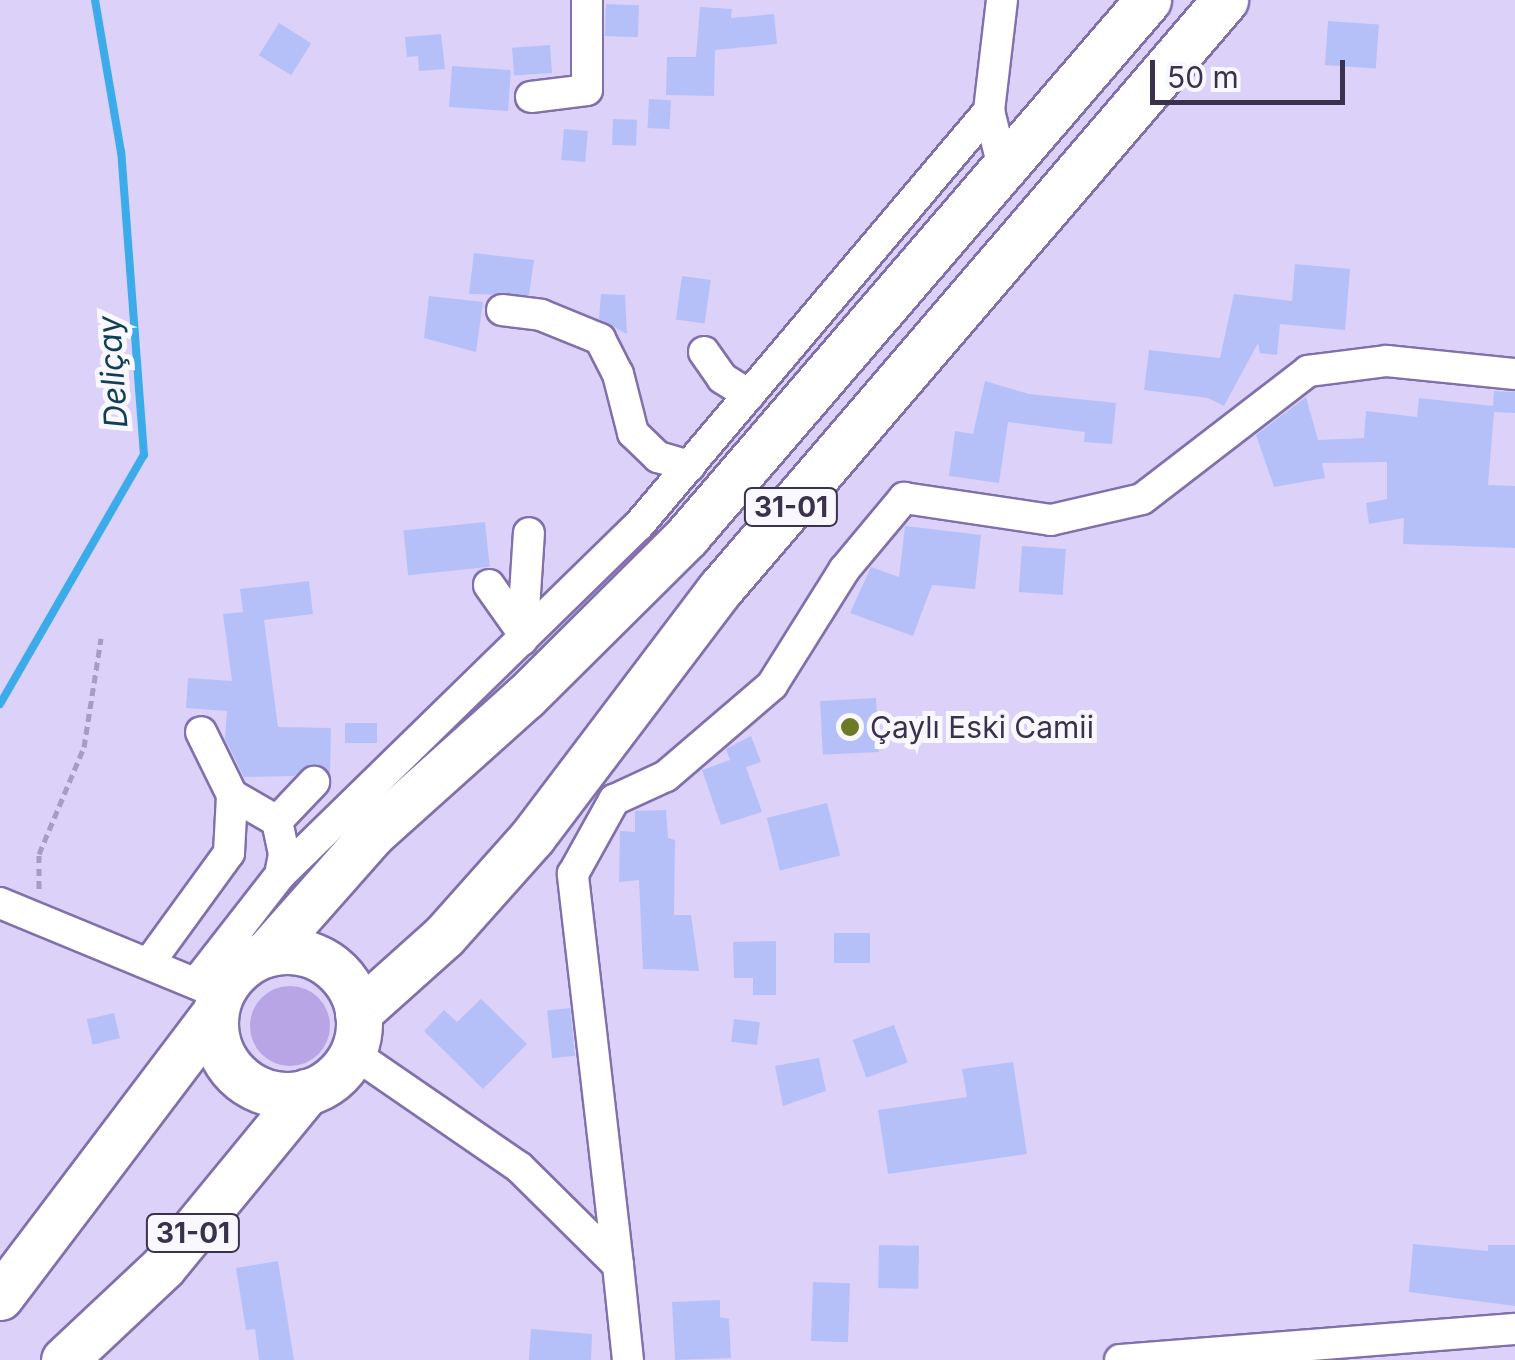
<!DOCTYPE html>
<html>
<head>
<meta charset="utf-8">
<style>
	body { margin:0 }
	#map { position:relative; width:1515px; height:1360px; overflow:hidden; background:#dbd1f9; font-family:Inter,sans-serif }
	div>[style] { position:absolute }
	.green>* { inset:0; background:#b7a5e5 }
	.round { border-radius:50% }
	.stream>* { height:8px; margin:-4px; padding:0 4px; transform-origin:4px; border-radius:4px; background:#3bace9 }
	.building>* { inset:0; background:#b6c0f8; transform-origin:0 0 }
	.path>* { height:5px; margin-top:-2.5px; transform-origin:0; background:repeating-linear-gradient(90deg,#a69dc0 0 8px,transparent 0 13px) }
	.roads { filter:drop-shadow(2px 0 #8170ac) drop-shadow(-2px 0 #8170ac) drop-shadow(0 2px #8170ac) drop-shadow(0 -2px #8170ac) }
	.minor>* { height:30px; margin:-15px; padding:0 15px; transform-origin:15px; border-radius:15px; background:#fff }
	.highway>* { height:45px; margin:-22.5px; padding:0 22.5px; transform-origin:22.5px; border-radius:22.5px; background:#fff }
	.highway>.ring { margin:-22.5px; padding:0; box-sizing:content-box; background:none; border:45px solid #fff; border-radius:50% }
	.dots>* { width:28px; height:28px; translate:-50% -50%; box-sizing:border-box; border:5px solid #f9f8fe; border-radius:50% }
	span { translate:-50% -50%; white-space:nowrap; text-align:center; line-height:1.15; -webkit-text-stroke:10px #f9f8fe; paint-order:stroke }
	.shield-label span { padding:2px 8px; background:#f9f8fe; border:2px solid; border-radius:8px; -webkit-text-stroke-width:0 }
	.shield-label { font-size:28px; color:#3a324c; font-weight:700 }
	.poi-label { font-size:30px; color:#3a324c }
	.left { translate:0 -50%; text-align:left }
	.water-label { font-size:32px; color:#103e57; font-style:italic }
	.scale { position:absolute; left:1150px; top:60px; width:195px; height:45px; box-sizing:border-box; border:5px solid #3a324c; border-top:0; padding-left:12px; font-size:30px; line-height:35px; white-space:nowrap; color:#3a324c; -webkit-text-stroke:8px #f9f8fe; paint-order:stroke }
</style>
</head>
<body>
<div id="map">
	<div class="green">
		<i class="round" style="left:250px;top:986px;width:80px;height:80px"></i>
	</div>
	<div class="stream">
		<i style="left:0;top:704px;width:288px;rotate:-60deg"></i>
		<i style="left:144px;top:455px;width:304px;rotate:-94.3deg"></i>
		<i style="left:121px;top:152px;width:154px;rotate:-99.7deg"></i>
	</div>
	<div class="building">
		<i style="left:606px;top:4px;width:33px;height:32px;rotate:2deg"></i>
		<i style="clip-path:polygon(700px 7px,732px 9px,731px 18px,774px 14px,777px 44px,715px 50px,714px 96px,666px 95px,667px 57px,696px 57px)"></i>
		<i style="left:1328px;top:21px;width:51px;height:44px;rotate:4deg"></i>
		<i style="left:279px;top:23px;width:38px;height:38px;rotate:32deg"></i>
		<i style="clip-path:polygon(441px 34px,445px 69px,419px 71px,418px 56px,407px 57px,405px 37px)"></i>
		<i style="left:550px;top:45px;width:28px;height:38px;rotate:86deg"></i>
		<i style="left:452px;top:66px;width:59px;height:41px;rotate:4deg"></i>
		<i style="left:649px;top:99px;width:22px;height:29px;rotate:3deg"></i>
		<i style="left:613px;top:119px;width:24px;height:26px;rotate:2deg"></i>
		<i style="left:564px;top:129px;width:24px;height:31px;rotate:5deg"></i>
		<i style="clip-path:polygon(474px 253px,534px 260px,529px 295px,469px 294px)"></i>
		<i style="clip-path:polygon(1295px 264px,1350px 269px,1345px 330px,1280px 324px,1277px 355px,1260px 353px,1258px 343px,1224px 406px,1208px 398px,1144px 390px,1149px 350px,1220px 358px,1234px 294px,1292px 301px)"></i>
		<i style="left:682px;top:276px;width:29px;height:44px;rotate:8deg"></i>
		<i style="clip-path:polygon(601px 294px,625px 295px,627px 334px,599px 319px)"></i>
		<i style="clip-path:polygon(429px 296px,483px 302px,476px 352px,424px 338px)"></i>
		<i style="clip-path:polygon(985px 381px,1029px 394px,1116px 403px,1112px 444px,1084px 442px,1085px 432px,1008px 422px,999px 483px,949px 476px,955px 431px,973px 434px)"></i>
		<i style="clip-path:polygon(1494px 391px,1515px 392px,1515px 413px,1494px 412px,1488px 485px,1515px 486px,1515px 548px,1403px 544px,1404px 518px,1369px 524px,1366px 503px,1387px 499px,1387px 462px,1322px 463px,1325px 478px,1274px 487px,1256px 435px,1306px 397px,1318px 440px,1364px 438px,1366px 411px,1417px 417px,1419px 398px,1493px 406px)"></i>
		<i style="left:485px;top:522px;width:45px;height:82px;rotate:84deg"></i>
		<i style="clip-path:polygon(905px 526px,981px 535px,975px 589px,932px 585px,913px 636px,850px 613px,871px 567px,899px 577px)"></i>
		<i style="left:1022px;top:546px;width:44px;height:46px;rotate:4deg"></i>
		<i style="clip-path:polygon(309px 581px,313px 614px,264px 620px,278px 727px,331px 728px,330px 773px,310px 764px,294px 776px,244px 777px,225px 739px,227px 711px,186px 708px,188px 678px,232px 681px,223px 614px,243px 612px,240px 589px)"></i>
		<i style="left:876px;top:698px;width:54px;height:56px;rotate:87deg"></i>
		<i style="left:377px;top:723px;width:20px;height:32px;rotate:90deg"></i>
		<i style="clip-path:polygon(751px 736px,761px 762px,746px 767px,762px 812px,721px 825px,702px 770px,730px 760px,726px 749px)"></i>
		<i style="left:827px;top:803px;width:54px;height:62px;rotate:76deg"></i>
		<i style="clip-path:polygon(666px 810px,668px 838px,675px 840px,674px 915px,691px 915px,699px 971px,643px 969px,639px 880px,619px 882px,620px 831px,635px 832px,635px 811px)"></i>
		<i style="left:834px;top:933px;width:36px;height:30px"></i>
		<i style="clip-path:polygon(776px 941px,776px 995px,753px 995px,753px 978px,734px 978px,733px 942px)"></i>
		<i style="clip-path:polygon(481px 999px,527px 1044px,483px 1089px,424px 1031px,444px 1010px,457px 1022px)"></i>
		<i style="left:570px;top:1008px;width:48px;height:23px;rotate:84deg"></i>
		<i style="left:114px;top:1013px;width:26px;height:28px;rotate:77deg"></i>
		<i style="left:734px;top:1019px;width:26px;height:23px;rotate:7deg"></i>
		<i style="left:894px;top:1025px;width:40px;height:44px;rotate:70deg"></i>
		<i style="clip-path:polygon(819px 1058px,826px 1091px,783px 1106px,775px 1066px)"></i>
		<i style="clip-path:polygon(1013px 1062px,1027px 1154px,888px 1174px,878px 1110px,967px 1097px,962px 1069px)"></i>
		<i style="clip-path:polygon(1413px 1244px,1488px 1251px,1488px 1245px,1515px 1245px,1515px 1306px,1409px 1292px)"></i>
		<i style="left:879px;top:1245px;width:40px;height:43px;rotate:1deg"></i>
		<i style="clip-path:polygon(278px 1261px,294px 1360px,259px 1360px,255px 1329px,246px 1330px,236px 1268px)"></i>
		<i style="left:813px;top:1282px;width:37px;height:59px;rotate:2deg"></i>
		<i style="clip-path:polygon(720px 1300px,720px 1317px,729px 1319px,731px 1358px,675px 1360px,672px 1302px)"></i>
		<i style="clip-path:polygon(531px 1329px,592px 1334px,591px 1360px,529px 1360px)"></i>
	</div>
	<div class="path">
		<i style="left:39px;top:889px;width:35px;rotate:-90deg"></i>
		<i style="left:39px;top:854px;width:116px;rotate:-67.2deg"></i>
		<i style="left:84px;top:747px;width:110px;rotate:-81.1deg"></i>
	</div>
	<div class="roads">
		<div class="minor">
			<i style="left:1002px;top:0;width:112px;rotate:96.7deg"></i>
			<i style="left:989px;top:111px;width:54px;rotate:76deg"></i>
			<i style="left:531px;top:97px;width:56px;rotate:-7.1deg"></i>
			<i style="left:587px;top:90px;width:90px;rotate:-90deg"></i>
			<i style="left:502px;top:310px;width:39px;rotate:7deg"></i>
			<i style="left:541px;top:315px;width:64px;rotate:22.1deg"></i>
			<i style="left:600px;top:339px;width:39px;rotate:63deg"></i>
			<i style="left:618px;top:374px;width:61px;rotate:75.7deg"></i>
			<i style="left:633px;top:433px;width:35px;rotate:44deg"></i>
			<i style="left:658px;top:457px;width:33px;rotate:16deg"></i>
			<i style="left:704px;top:352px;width:32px;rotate:55deg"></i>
			<i style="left:722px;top:378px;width:32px;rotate:32deg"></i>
			<i style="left:489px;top:585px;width:54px;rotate:54.8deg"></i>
			<i style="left:522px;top:640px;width:107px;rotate:-86.3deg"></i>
			<i style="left:232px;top:795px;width:52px;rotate:30deg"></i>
			<i style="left:277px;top:821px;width:54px;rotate:-46.5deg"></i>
			<i style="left:280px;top:875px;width:500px;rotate:-44.3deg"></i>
			<i style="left:638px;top:526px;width:544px;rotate:-49.78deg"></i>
			<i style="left:0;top:903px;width:239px;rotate:22.4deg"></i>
			<i style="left:149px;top:963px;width:136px;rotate:-54deg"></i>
			<i style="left:229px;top:853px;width:58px;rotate:-87deg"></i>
			<i style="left:232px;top:795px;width:70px;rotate:-116.2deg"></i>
			<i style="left:196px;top:983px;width:137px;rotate:-52.1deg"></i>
			<i style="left:280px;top:875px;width:21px;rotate:-79deg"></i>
			<i style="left:284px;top:854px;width:34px;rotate:-102deg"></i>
			<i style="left:353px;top:1053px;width:201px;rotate:34.5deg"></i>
			<i style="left:519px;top:1167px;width:139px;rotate:44.7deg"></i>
			<i style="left:618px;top:1265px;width:96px;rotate:84deg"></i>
			<i style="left:618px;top:1265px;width:394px;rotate:-96.6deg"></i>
			<i style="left:573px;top:874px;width:85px;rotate:-61deg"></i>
			<i style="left:614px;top:800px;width:57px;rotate:-24.8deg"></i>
			<i style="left:666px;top:776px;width:140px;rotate:-40.6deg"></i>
			<i style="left:772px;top:685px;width:136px;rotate:-57.9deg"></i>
			<i style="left:844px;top:570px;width:94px;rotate:-50.2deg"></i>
			<i style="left:904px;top:498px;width:149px;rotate:8.5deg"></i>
			<i style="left:1051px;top:520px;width:93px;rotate:-13deg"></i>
			<i style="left:1142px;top:499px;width:210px;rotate:-37.6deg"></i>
			<i style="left:1308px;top:371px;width:80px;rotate:-7.2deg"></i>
			<i style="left:1387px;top:361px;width:129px;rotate:5.8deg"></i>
			<i style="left:1120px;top:1360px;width:396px;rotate:-4.5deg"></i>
		</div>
		<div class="highway">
			<i class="ring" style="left:215px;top:951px;width:99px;height:99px"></i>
			<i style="left:266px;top:954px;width:160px;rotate:-48.5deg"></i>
			<i style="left:372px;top:834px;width:207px;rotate:-41.9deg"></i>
			<i style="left:526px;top:696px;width:227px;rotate:-44.8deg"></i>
			<i style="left:687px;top:536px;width:707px;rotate:-49.3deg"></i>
			<i style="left:358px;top:1013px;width:115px;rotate:-41.8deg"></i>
			<i style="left:444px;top:936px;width:134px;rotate:-48.3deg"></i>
			<i style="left:533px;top:836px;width:310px;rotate:-52.9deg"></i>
			<i style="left:720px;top:589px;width:776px;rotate:-49.39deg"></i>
			<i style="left:0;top:1297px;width:356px;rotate:-52.9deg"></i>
			<i style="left:64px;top:1360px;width:136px;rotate:-43.2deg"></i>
			<i style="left:163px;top:1267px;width:227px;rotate:-50.6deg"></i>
		</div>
	</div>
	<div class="dots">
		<i style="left:850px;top:727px;background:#6e7925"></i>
	</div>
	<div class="shield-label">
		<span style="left:791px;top:507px">31-01</span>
		<span style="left:193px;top:1233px">31-01</span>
	</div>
	<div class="poi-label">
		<span class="left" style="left:870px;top:727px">Çaylı Eski Camii</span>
	</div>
	<div class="water-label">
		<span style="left:113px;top:372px;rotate:-94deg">Deliçay</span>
	</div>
	<div class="scale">50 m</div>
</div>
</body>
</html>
